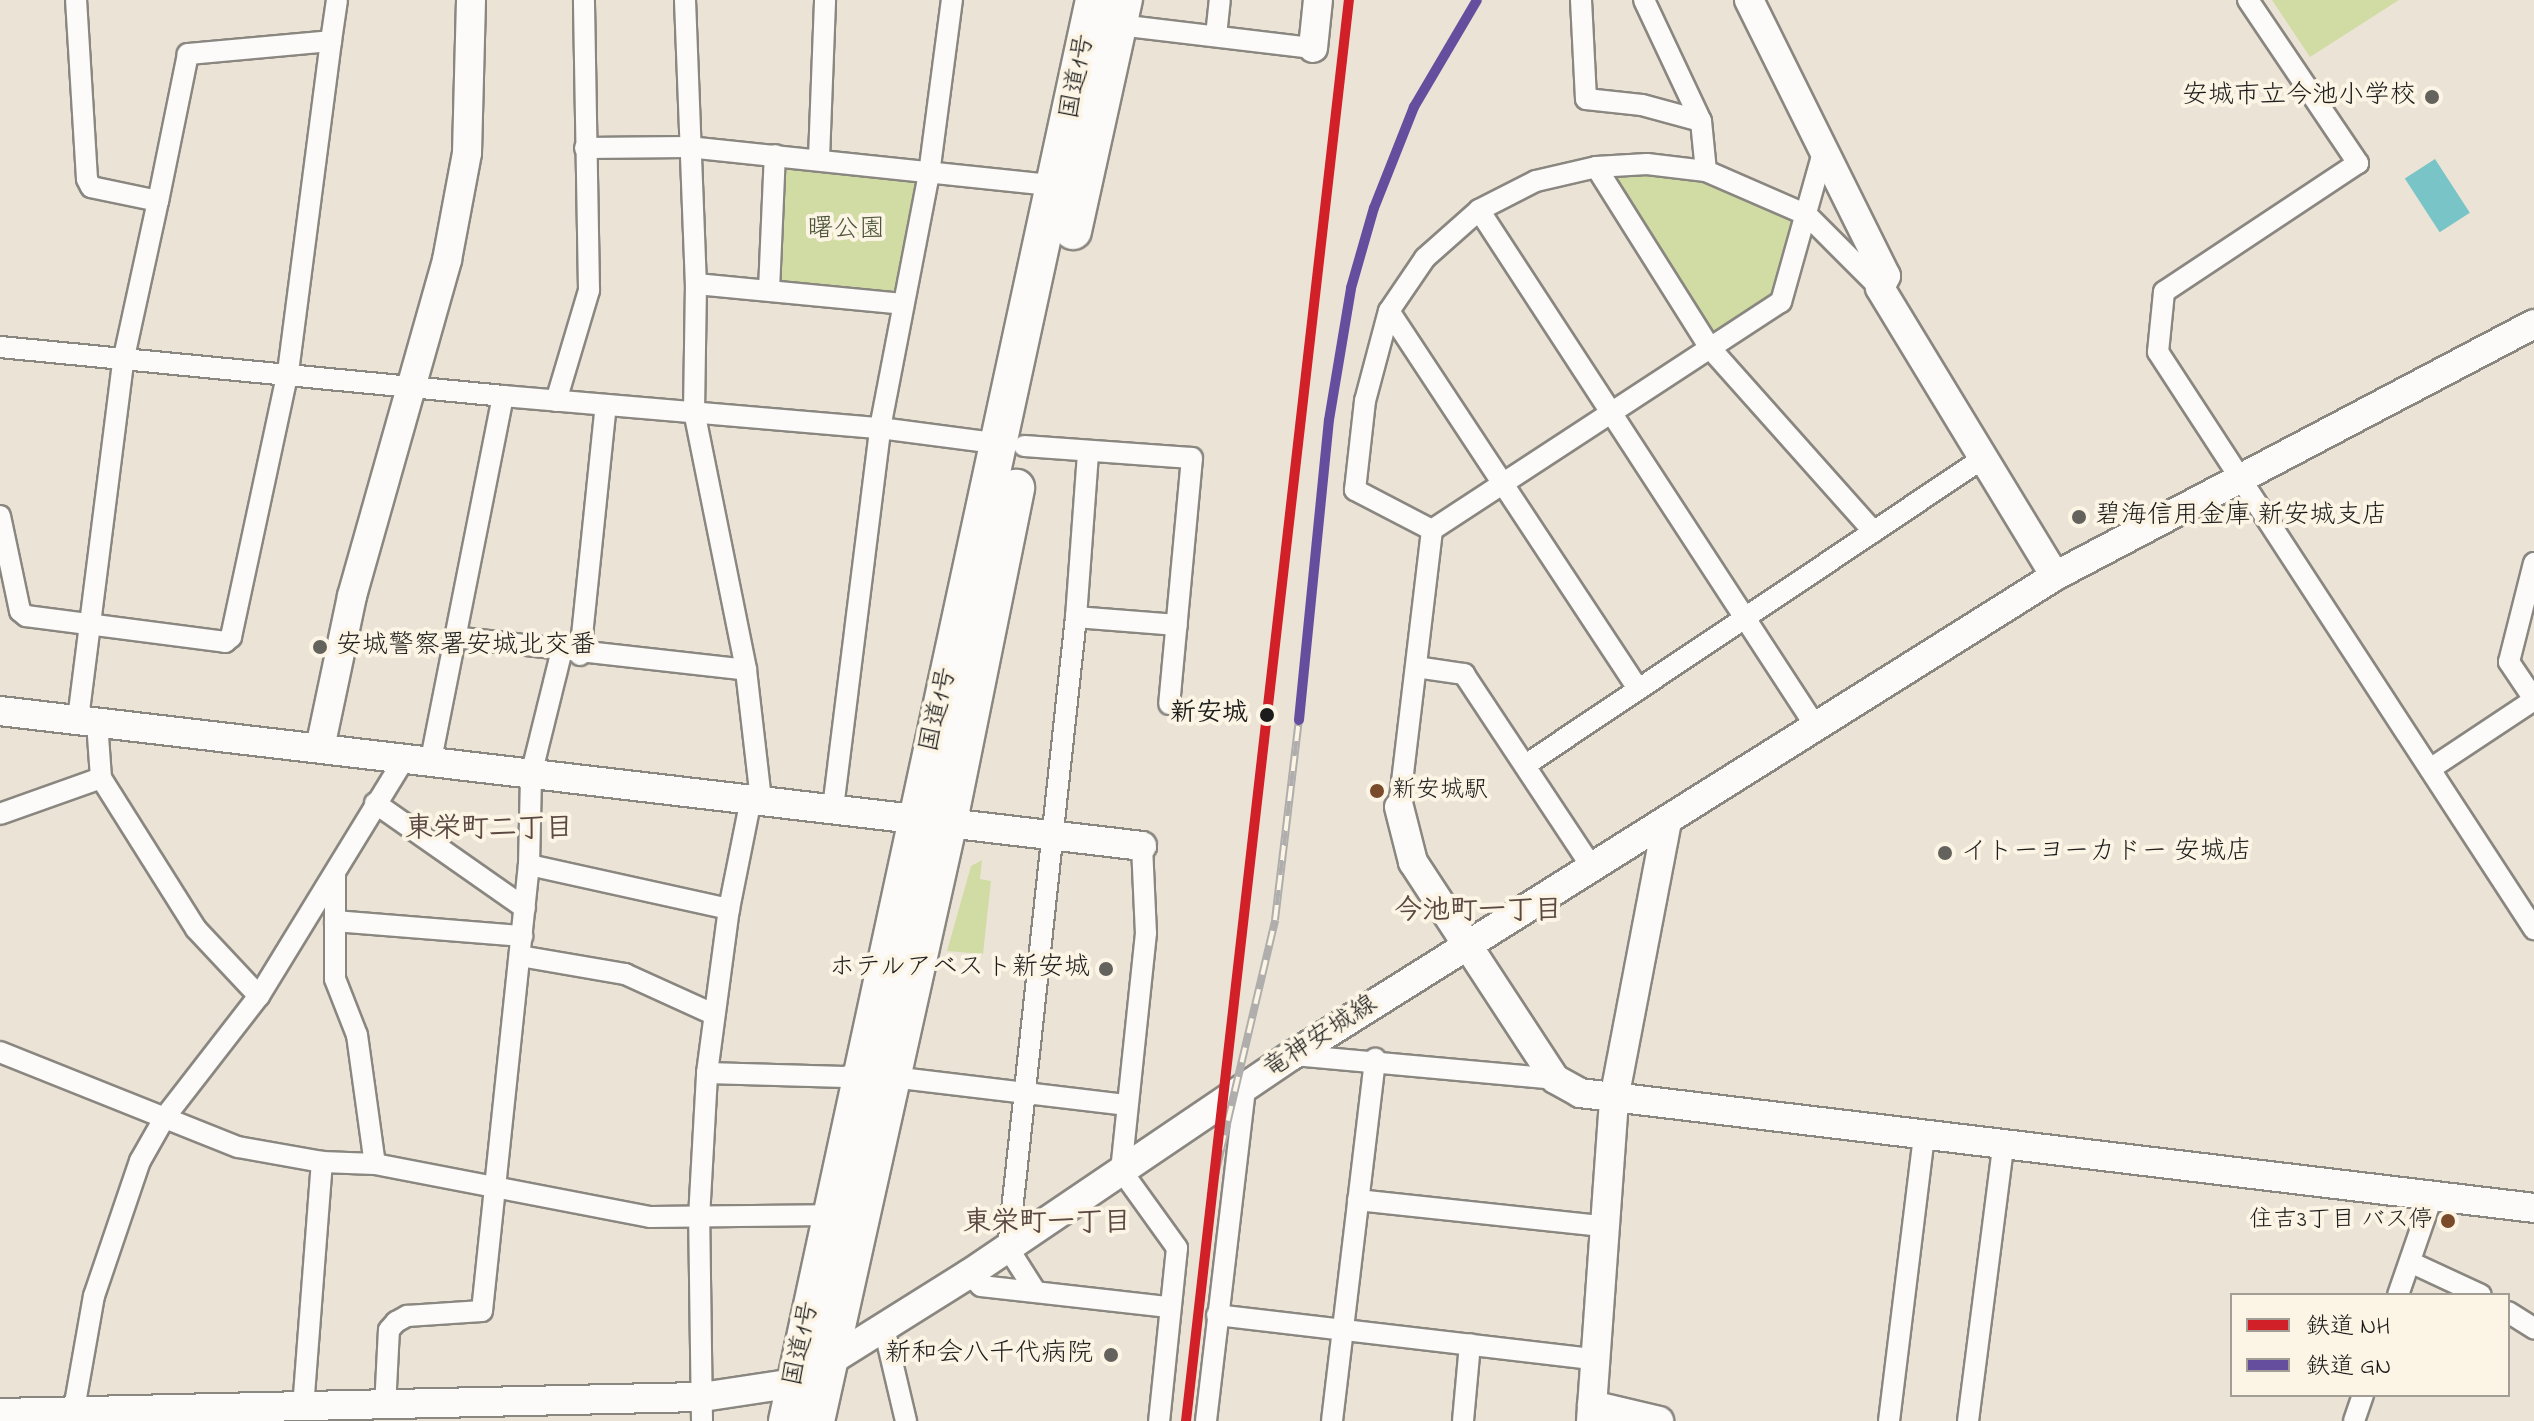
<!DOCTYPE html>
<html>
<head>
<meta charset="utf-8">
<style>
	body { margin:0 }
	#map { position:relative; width:2534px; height:1421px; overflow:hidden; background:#ebe4d6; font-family:"Indie Flower","Klee One",sans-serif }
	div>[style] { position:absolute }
	.green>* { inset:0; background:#d1dca4 }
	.water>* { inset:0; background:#79c4c7; transform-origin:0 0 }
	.roads { filter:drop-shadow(2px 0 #8a8680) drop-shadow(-2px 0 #8a8680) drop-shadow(0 2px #8a8680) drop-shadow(0 -2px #8a8680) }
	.street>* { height:20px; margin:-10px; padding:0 10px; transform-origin:10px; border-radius:10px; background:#fcfbf9 }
	.secondary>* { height:28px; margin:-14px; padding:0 14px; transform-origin:14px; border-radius:14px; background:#fcfbf9 }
	.highway>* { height:36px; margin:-18px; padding:0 18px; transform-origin:18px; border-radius:18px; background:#fcfbf9 }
	.rail>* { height:8px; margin-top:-4px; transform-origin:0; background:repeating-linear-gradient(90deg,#fcf5e5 0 15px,#afaeac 0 30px); box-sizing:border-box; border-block:2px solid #afaeac }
	.rail-1>* { height:10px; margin:-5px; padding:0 5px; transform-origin:5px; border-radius:5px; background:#d12027 }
	.rail-2>* { height:10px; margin:-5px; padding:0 5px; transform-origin:5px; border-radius:5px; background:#654e9e }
	.dots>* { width:22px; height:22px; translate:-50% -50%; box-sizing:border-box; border:4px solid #fcf5e5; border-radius:50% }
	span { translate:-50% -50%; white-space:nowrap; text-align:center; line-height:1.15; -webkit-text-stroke:8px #fcf5e5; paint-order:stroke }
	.bus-label { font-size:24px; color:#1c1c1c }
	.left { translate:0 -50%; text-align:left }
	.right { translate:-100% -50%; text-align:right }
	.street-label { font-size:26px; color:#1c1c1c }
	.poi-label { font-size:26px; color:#1c1c1c }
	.park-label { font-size:26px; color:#4c5439 }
	.stop-label { font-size:26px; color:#1c1c1c; font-weight:700 }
	.neighbourhood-label { font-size:28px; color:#5b4842; font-weight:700 }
	.legend { position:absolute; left:2230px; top:1293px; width:280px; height:104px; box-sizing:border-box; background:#fcf5e5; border:2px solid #a29e95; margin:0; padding:10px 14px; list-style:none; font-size:24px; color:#1c1c1c }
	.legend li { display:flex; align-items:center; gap:16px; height:40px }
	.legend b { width:40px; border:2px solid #a29e95 }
</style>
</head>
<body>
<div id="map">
	<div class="green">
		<i style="clip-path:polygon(2272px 0,2399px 0,2310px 57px)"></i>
		<i style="clip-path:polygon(785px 163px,912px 178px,917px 183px,897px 292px,890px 297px,779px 284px,778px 169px)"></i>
		<i style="clip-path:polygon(1614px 173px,1686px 174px,1790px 215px,1795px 224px,1772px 298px,1715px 336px,1706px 333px,1609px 181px)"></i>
		<i style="clip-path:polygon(982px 860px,980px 879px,991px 881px,983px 954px,947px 951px,971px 866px)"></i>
	</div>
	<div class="water">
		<i style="left:2435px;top:159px;width:64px;height:36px;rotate:57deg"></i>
	</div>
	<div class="roads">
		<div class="street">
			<i style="left:685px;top:0;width:284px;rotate:87.8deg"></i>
			<i style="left:696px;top:284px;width:127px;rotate:90.9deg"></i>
			<i style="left:694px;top:411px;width:264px;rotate:78.6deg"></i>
			<i style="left:746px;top:670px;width:131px;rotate:83.4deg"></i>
			<i style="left:1581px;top:0;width:99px;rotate:87.1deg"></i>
			<i style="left:1586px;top:99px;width:56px;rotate:6.1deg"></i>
			<i style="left:1642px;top:105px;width:61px;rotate:15.2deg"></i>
			<i style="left:1644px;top:0;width:134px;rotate:64.8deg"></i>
			<i style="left:1701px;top:121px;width:50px;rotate:84.3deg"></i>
			<i style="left:2248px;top:0;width:197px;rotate:56deg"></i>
			<i style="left:2358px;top:163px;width:233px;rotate:146.4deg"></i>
			<i style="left:2164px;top:292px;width:60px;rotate:95.7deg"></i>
			<i style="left:2158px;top:352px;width:689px;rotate:56.91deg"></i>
			<i style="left:1119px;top:25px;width:195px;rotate:6.8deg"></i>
			<i style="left:1216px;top:36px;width:36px;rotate:-84deg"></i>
			<i style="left:331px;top:41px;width:41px;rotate:-81.7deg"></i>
			<i style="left:585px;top:148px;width:103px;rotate:-0.6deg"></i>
			<i style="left:688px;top:147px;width:371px;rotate:6deg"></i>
			<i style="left:819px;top:158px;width:158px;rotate:-87.8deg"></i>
			<i style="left:1596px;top:167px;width:214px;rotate:57.8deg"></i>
			<i style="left:1710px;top:348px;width:246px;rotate:48.3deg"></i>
			<i style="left:1479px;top:210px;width:617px;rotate:56.9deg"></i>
			<i style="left:696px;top:284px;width:208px;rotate:5.5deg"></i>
			<i style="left:769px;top:290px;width:135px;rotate:-87.5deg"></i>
			<i style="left:1389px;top:311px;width:453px;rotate:56.6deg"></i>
			<i style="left:0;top:347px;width:505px;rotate:5.56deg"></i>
			<i style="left:503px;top:396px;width:371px;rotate:101.2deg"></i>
			<i style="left:503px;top:396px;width:378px;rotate:4.9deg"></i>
			<i style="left:880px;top:428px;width:122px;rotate:7.5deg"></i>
			<i style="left:556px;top:401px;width:116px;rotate:-73.4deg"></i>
			<i style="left:589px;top:290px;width:290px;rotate:-91deg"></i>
			<i style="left:1024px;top:446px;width:168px;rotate:4.1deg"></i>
			<i style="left:1192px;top:458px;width:247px;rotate:95.3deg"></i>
			<i style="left:0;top:516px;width:97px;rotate:78.1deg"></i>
			<i style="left:20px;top:611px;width:8px;rotate:40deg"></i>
			<i style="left:26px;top:616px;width:201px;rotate:7.4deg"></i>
			<i style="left:225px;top:642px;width:8px;rotate:-40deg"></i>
			<i style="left:231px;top:637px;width:271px;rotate:-77.9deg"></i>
			<i style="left:288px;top:372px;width:334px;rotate:-82.6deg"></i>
			<i style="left:331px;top:41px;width:144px;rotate:174.8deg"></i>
			<i style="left:188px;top:54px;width:150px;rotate:101.5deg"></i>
			<i style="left:158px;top:201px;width:68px;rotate:-168.2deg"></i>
			<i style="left:91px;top:187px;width:9px;rotate:-117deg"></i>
			<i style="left:87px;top:179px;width:179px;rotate:-93.5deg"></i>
			<i style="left:1432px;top:530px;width:87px;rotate:-152.5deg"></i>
			<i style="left:1355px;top:490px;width:90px;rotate:-83.6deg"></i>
			<i style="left:1365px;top:401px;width:93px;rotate:-75.1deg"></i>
			<i style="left:1389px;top:311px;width:64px;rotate:-55.8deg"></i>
			<i style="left:1425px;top:258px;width:72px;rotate:-41.6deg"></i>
			<i style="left:1479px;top:210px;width:64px;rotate:-27deg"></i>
			<i style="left:1536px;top:181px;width:62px;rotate:-13.1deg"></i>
			<i style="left:1596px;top:167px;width:51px;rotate:-3.4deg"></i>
			<i style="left:1647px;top:164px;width:59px;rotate:6.8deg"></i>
			<i style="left:1706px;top:171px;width:110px;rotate:23.5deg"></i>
			<i style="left:1807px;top:215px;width:103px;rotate:45deg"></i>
			<i style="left:1432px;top:530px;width:417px;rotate:-33.2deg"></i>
			<i style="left:1781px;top:302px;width:155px;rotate:-74.3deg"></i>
			<i style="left:2534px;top:563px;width:102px;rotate:104.2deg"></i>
			<i style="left:2509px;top:662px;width:45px;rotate:56deg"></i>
			<i style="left:1076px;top:617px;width:101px;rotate:4.5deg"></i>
			<i style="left:454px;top:637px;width:294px;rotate:6.4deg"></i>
			<i style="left:580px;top:655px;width:251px;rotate:-84.1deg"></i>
			<i style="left:1416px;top:667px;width:49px;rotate:8.3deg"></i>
			<i style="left:1464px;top:674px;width:230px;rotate:56.5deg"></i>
			<i style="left:78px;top:719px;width:365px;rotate:-82.8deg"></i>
			<i style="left:124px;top:357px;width:160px;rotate:-77.7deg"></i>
			<i style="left:97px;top:722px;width:56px;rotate:85.9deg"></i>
			<i style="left:101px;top:778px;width:178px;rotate:57.8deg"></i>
			<i style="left:196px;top:929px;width:92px;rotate:46.8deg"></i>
			<i style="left:1527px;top:764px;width:548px;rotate:-33.84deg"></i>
			<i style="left:2430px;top:769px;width:125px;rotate:-33.6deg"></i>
			<i style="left:375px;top:803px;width:183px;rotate:35deg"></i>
			<i style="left:1399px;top:807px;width:279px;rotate:-83.2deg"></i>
			<i style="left:833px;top:808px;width:383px;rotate:-82.9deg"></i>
			<i style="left:880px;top:428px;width:259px;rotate:-79.1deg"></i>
			<i style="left:929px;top:174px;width:176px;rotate:-82.5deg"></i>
			<i style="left:0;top:814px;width:107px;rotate:-19.6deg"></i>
			<i style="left:1142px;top:846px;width:87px;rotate:87.4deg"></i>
			<i style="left:1146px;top:933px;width:238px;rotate:96deg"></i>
			<i style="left:1121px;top:1170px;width:96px;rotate:54.3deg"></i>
			<i style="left:1177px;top:1248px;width:174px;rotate:95.9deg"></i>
			<i style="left:529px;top:865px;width:205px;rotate:12.4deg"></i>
			<i style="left:335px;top:875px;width:104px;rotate:90deg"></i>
			<i style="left:335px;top:979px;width:60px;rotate:68.6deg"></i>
			<i style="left:357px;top:1035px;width:130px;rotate:82.1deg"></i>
			<i style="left:335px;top:921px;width:188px;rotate:4.6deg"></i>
			<i style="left:520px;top:956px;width:107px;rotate:9.7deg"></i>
			<i style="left:625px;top:974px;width:97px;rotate:24.4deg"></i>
			<i style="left:0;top:1052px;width:256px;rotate:21.8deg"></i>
			<i style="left:238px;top:1147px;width:85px;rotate:10.1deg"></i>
			<i style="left:322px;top:1162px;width:53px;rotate:2.2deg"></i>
			<i style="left:375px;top:1164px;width:280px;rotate:10.9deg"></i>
			<i style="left:650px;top:1217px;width:179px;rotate:-0.6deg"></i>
			<i style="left:1293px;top:1055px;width:263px;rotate:5.2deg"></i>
			<i style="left:707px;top:1073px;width:138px;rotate:1.7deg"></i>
			<i style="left:845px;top:1077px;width:17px;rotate:-21deg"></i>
			<i style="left:892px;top:1077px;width:237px;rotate:6.8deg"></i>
			<i style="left:1358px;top:1200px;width:245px;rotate:6.1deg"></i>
			<i style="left:2410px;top:1262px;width:78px;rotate:24.9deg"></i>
			<i style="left:969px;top:1274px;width:17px;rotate:45deg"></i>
			<i style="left:981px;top:1286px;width:189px;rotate:6.4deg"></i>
			<i style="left:1036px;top:1292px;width:52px;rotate:-122.5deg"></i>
			<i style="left:1008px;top:1248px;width:635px;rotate:-83.85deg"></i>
			<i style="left:1076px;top:617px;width:165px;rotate:-85.8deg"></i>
			<i style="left:2398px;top:1295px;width:104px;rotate:-70.9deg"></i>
			<i style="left:2508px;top:1312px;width:31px;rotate:32deg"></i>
			<i style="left:1217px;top:1315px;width:380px;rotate:6.7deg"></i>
			<i style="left:884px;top:1328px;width:96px;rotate:76.7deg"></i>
			<i style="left:303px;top:1408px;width:247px;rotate:-85.6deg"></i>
			<i style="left:385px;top:1408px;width:78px;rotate:-87.1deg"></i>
			<i style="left:389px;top:1330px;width:11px;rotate:-49deg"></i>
			<i style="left:396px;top:1322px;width:13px;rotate:-29deg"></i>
			<i style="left:407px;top:1316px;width:75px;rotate:-3.8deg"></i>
			<i style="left:482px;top:1311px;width:448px;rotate:-84deg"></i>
			<i style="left:529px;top:865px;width:90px;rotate:-88.7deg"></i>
			<i style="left:531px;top:775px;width:129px;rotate:-76.1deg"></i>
			<i style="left:74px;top:1409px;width:115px;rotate:-80deg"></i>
			<i style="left:94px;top:1296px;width:143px;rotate:-71.2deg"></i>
			<i style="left:140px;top:1161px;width:51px;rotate:-60.4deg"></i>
			<i style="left:165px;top:1117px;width:153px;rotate:-52.2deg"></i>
			<i style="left:259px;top:996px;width:279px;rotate:-58.5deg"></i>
			<i style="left:702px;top:1421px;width:203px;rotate:-90.8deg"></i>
			<i style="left:699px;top:1218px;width:145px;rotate:-86.8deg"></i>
			<i style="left:707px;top:1073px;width:165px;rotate:-82.4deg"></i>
			<i style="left:729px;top:909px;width:112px;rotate:-78.7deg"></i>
			<i style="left:1206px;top:1421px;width:335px;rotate:-83.3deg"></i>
			<i style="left:1332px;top:1421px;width:365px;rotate:-83.2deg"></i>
			<i style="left:1463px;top:1421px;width:77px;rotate:-84.8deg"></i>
			<i style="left:1889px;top:1421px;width:287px;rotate:-83deg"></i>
			<i style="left:1968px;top:1421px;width:277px;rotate:-82.7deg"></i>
			<i style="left:2354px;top:1421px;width:28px;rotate:-71deg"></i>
		</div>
		<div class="secondary">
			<i style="left:1749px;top:0;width:308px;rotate:63.6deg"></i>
			<i style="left:1886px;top:276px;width:13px;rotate:117deg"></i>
			<i style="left:1880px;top:288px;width:337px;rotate:58.7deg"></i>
			<i style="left:1313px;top:48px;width:48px;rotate:-84.1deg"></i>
			<i style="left:0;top:711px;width:1150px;rotate:6.74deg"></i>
			<i style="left:320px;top:748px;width:155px;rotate:-78.1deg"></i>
			<i style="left:352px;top:596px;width:349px;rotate:-74.2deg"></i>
			<i style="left:447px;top:260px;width:109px;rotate:-79.4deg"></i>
			<i style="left:467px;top:153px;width:153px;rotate:-88.5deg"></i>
			<i style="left:1399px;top:807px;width:57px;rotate:75.7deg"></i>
			<i style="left:1413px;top:862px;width:259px;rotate:56.8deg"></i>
			<i style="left:1555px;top:1079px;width:29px;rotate:29deg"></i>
			<i style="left:1580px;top:1093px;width:961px;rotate:6.87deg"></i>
			<i style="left:1592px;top:1405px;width:69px;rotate:13.4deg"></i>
			<i style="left:0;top:1413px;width:702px;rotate:-1.31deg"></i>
			<i style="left:702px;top:1397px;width:94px;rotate:-8.6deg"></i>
			<i style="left:795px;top:1383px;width:205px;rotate:-32.1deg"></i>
			<i style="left:969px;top:1274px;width:391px;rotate:-34.1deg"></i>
			<i style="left:1293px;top:1055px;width:900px;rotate:-32.15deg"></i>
			<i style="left:2055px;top:576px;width:541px;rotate:-27.75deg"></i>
			<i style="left:1591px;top:1421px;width:323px;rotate:-85.9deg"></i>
			<i style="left:1614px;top:1099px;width:283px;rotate:-79.2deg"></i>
		</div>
		<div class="highway">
			<i style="left:1073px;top:231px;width:237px;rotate:-77.6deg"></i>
			<i style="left:787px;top:1421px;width:1454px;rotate:-77.81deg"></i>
			<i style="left:816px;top:1421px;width:615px;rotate:-77.5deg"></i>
			<i style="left:949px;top:821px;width:340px;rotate:-78.6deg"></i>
		</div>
	</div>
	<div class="rail">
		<i style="left:1214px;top:1179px;width:266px;rotate:-76.7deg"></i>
		<i style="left:1275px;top:920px;width:201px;rotate:-83.2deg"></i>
	</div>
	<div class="rail-1">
		<i style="left:1186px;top:1421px;width:1430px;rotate:-83.46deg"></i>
	</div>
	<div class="rail-2">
		<i style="left:1299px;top:720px;width:301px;rotate:-84.3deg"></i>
		<i style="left:1329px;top:420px;width:134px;rotate:-80.5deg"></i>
		<i style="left:1351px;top:288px;width:83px;rotate:-74deg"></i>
		<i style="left:1374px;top:208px;width:109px;rotate:-68.4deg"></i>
		<i style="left:1414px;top:107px;width:124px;rotate:-59.5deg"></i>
	</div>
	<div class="dots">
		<i style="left:2432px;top:97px;background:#64625d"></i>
		<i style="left:2079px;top:517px;background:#64625d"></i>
		<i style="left:320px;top:647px;background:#64625d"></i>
		<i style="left:1267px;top:715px;background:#1c1c1c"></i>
		<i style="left:1377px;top:791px;background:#7a4b2a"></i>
		<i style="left:1945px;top:853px;background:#64625d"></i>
		<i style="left:1106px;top:969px;background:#64625d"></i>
		<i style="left:2448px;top:1221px;background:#7a4b2a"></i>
		<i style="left:1111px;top:1355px;background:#64625d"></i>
	</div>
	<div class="bus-label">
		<span class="left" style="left:1392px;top:791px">新安城駅</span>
		<span class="right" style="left:2433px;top:1221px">住吉3丁目 バス停</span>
	</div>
	<div class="street-label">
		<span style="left:1079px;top:77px;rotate:-79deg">国道1号</span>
		<span style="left:940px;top:710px;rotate:-77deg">国道1号</span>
		<span style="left:1321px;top:1038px;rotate:-33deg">竜神安城線</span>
		<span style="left:803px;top:1344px;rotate:-78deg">国道1号</span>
	</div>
	<div class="poi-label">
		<span class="right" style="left:2416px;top:97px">安城市立今池小学校</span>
		<span class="left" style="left:2095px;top:517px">碧海信用金庫 新安城支店</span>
		<span class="left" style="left:336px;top:647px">安城警察署安城北交番</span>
		<span class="left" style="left:1961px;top:853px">イトーヨーカドー 安城店</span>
		<span class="right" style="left:1090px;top:969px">ホテルアベスト新安城</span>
		<span class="right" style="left:1093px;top:1355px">新和会八千代病院</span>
	</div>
	<div class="park-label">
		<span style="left:846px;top:231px">曙公園</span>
	</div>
	<div class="stop-label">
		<span class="right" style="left:1248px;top:715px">新安城</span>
	</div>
	<div class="neighbourhood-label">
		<span style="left:489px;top:830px">東栄町二丁目</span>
		<span style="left:1478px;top:912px">今池町一丁目</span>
		<span style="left:1047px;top:1224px">東栄町一丁目</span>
	</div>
	<ul class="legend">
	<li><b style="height:10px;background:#d12027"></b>鉄道 NH</li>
	<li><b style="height:10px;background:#654e9e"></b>鉄道 GN</li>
	</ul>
</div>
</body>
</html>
